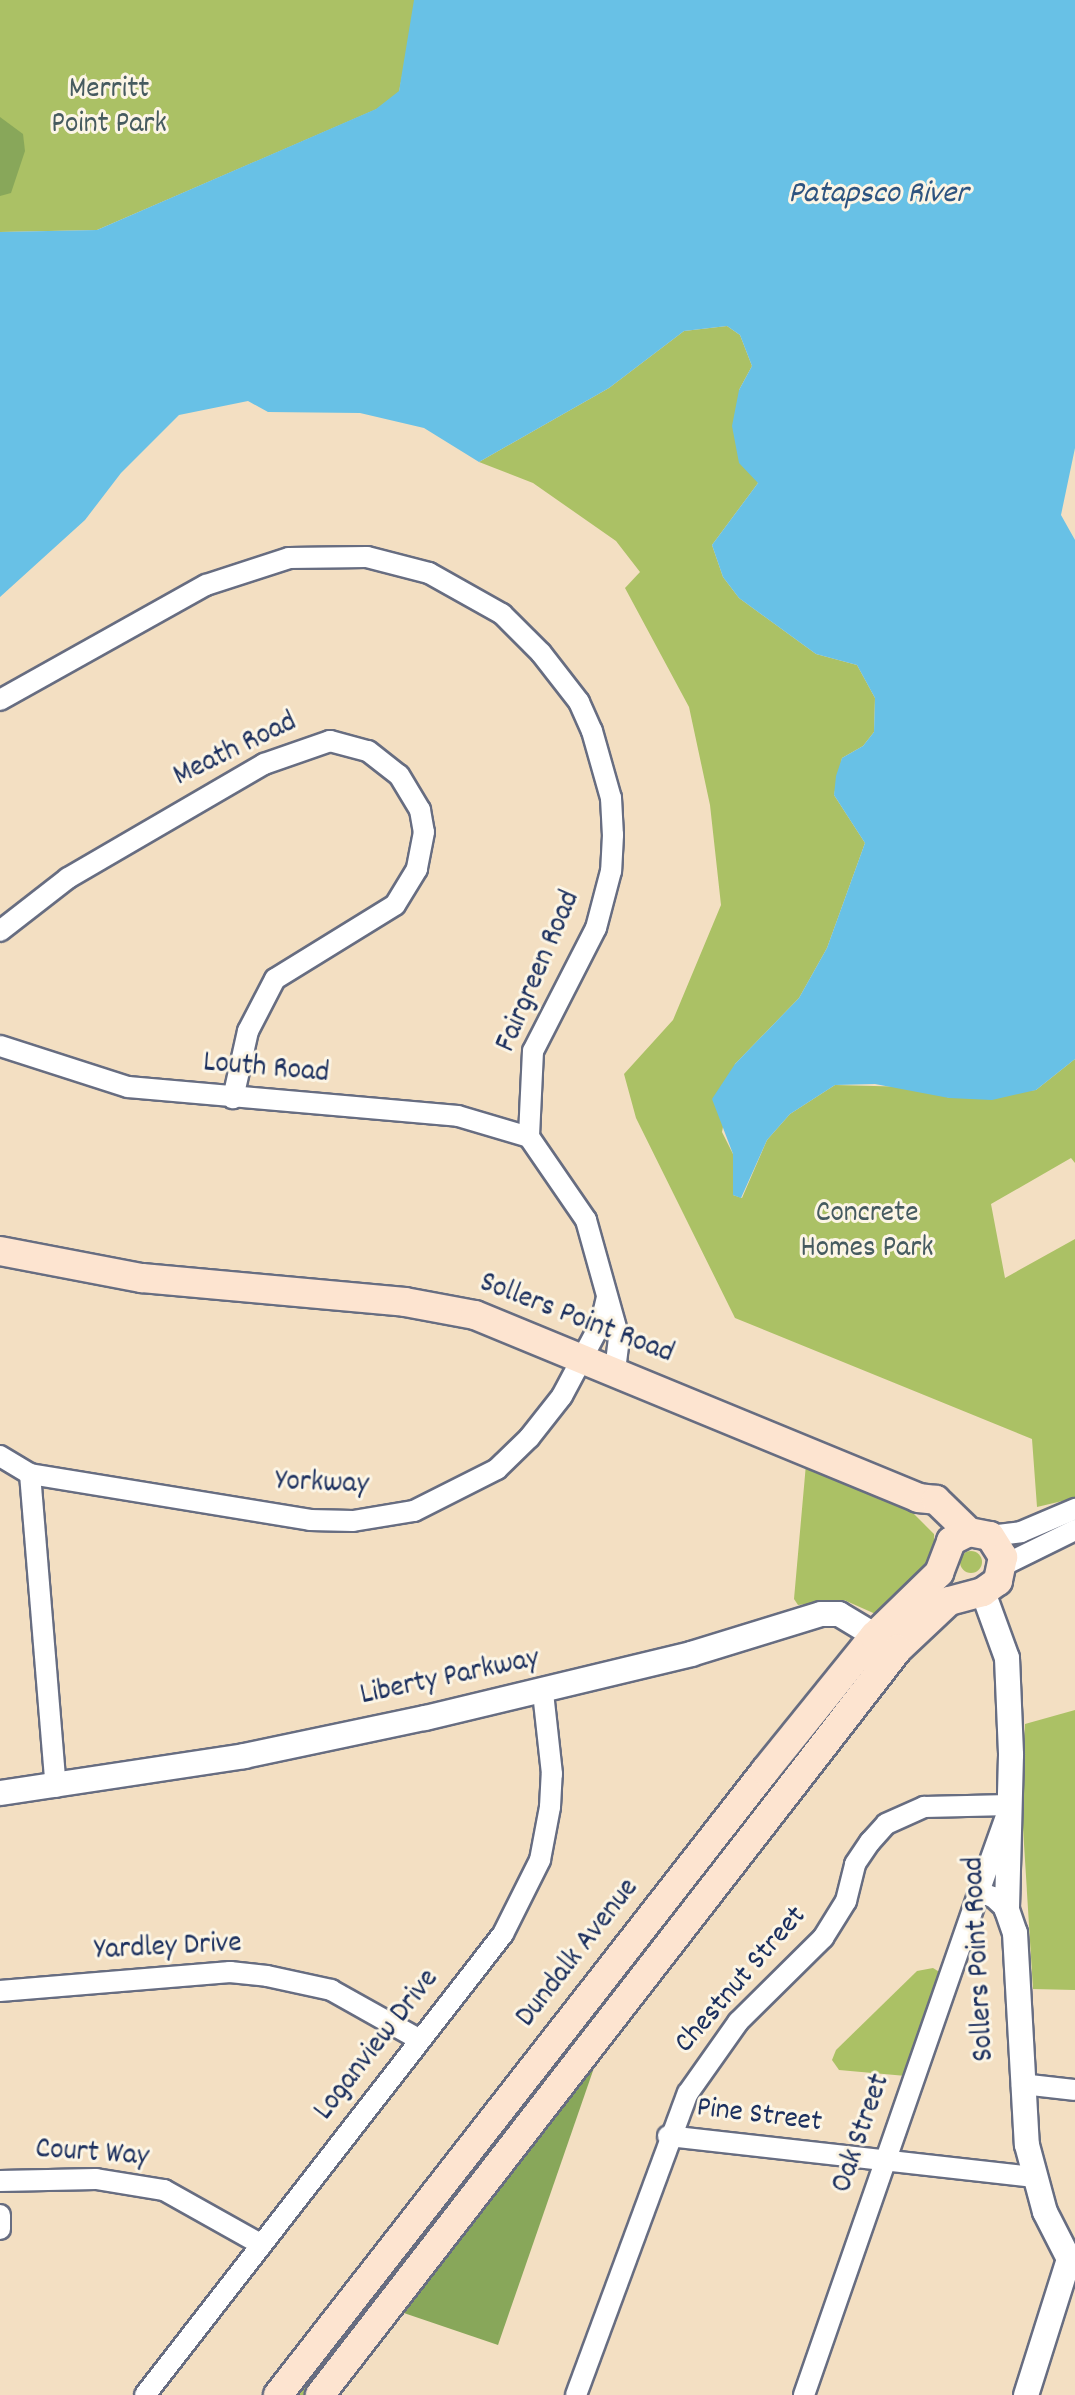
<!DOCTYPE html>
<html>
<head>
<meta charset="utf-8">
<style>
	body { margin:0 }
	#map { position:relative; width:1075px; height:2395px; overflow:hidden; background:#f3dfc2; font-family:Dekko,sans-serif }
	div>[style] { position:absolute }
	.green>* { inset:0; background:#abc165 }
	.round { border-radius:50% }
	.forest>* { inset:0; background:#88a75a }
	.water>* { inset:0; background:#68c1e6 }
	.roads { filter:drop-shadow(2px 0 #676d81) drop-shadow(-2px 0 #676d81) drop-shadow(0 2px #676d81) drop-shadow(0 -2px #676d81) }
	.minor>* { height:20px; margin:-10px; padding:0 10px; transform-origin:10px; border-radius:10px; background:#fff }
	.tertiary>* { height:24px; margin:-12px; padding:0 12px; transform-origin:12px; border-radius:12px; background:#fff }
	.secondary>* { height:28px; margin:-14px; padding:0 14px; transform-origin:14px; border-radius:14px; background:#fde4d0 }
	span { translate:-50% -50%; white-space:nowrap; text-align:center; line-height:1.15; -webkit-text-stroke:6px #fcf5e5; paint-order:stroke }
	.park-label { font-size:30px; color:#465b60 }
	.street-label { font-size:30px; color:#1b2f5e }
	.water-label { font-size:32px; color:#2e5480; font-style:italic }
</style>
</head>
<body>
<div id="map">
	<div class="green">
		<i style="clip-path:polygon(0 0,414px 0,416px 4px,399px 92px,377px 109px,97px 230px,0 232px)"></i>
		<i style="clip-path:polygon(727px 326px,740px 335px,752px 366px,739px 390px,758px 483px,712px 545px,723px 577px,739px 598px,816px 654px,857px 665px,875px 698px,874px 732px,863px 746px,842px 758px,834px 795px,865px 843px,827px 948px,799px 998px,735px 1064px,722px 1132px,733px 1154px,733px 1195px,742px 1198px,767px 1140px,790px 1114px,835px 1085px,913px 1087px,950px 1098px,1036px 1090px,1075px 1059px,1075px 1163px,1071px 1158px,991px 1204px,1005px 1278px,1075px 1239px,1075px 1498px,1037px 1507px,1032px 1439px,735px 1318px,636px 1118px,624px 1074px,673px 1020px,721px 905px,710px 805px,689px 707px,625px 588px,640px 572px,616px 541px,533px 483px,479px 462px,609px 388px,684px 331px)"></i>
		<i style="clip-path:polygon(806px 1464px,902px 1502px,934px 1534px,935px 1560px,880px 1616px,844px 1600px,798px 1605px,794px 1599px)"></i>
		<i class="round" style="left:960px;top:1551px;width:22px;height:22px"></i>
		<i style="clip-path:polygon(867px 1655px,857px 1688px,306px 2395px,292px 2395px)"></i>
		<i style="clip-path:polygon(1075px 1710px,1075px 1990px,1033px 1989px,1021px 1796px,1025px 1724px)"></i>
		<i style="clip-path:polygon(933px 1968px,941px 1973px,906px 2076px,839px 2070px,832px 2060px,836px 2050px,917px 1971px)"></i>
	</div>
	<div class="forest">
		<i style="clip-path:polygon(0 117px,23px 134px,25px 151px,11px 193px,0 196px)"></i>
		<i style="clip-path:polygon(596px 2062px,498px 2345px,398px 2311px)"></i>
	</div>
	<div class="water">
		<i style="clip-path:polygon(414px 0,1075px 0,1075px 448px,1061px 515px,1075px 540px,1075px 1059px,1036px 1090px,992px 1100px,949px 1098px,875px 1084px,835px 1085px,790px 1114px,767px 1140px,741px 1198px,733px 1195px,733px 1154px,712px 1099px,735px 1064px,799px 998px,827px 948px,865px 843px,834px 795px,836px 776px,842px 758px,863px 746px,874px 732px,875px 698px,857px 665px,816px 654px,739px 598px,723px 577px,712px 545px,758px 483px,739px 463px,732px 426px,739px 390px,752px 366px,740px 335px,727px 326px,684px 331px,609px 388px,479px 462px,424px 428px,360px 413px,268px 412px,248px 401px,179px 415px,121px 473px,85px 520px,0 597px,0 232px,97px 230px,376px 109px,399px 91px)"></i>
	</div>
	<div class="roads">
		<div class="minor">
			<i style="left:0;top:700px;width:236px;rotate:-29.2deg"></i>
			<i style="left:206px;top:585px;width:87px;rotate:-18deg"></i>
			<i style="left:289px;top:558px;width:78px;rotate:-0.7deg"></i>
			<i style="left:367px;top:557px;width:64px;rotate:14.5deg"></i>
			<i style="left:429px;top:573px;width:84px;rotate:29.3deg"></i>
			<i style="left:502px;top:614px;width:55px;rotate:45deg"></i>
			<i style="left:541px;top:653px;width:62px;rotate:52.2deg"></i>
			<i style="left:579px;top:702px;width:32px;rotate:66deg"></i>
			<i style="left:592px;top:731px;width:70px;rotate:74.2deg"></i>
			<i style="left:611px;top:798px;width:37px;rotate:87deg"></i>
			<i style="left:613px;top:835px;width:36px;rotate:93deg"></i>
			<i style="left:611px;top:871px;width:59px;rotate:104.7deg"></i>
			<i style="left:596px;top:928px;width:138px;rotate:117.1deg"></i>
			<i style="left:533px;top:1051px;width:86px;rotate:92.7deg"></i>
			<i style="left:529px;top:1137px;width:101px;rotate:55.5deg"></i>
			<i style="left:586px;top:1220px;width:123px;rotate:74.4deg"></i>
			<i style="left:619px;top:1338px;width:32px;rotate:97deg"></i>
			<i style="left:0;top:931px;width:86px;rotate:-37.9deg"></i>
			<i style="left:68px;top:878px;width:227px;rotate:-30.2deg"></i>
			<i style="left:264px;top:764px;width:70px;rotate:-19.2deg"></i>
			<i style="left:330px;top:741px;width:39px;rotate:15deg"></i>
			<i style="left:368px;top:751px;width:39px;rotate:38deg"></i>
			<i style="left:399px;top:775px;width:41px;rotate:59deg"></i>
			<i style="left:420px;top:810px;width:22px;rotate:80deg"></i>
			<i style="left:424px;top:832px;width:38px;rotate:101deg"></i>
			<i style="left:417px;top:869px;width:42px;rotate:121.4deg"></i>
			<i style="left:395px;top:905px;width:141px;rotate:148.3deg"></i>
			<i style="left:275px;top:979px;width:59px;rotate:117.4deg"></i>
			<i style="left:248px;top:1031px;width:69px;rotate:102.6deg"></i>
			<i style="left:0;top:1046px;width:134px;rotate:17.8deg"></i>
			<i style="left:128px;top:1087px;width:331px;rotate:5deg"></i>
			<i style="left:458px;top:1116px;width:74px;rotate:16.5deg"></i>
			<i style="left:0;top:1456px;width:35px;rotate:31deg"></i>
			<i style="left:30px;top:1474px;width:284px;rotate:9.3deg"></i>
			<i style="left:310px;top:1520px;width:43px;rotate:1.3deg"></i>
			<i style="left:353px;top:1521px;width:62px;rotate:-9.3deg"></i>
			<i style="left:414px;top:1511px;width:93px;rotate:-26.8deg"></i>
			<i style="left:497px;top:1469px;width:45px;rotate:-44.1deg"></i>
			<i style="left:529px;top:1438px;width:53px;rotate:-51.8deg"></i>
			<i style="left:562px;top:1396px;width:83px;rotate:-61.9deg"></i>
			<i style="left:601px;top:1323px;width:26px;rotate:-77deg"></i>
			<i style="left:30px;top:1474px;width:314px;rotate:85.3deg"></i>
			<i style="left:990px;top:1536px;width:31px;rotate:-7deg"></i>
			<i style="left:1021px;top:1532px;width:59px;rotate:-23.1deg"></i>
			<i style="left:1004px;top:1565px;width:79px;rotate:-26.2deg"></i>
			<i style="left:0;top:1991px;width:231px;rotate:-4.7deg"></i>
			<i style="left:230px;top:1972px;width:37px;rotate:6deg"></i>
			<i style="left:267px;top:1976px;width:66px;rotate:12.3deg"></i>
			<i style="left:331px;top:1990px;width:102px;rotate:29.3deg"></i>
			<i style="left:1022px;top:2084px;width:53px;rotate:6.5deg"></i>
			<i style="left:668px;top:2136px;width:368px;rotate:6.4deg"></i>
			<i style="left:0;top:2181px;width:96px;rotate:-1.2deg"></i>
			<i style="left:96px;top:2179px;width:69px;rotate:9.2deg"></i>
			<i style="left:164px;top:2190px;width:112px;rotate:29.3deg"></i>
			<i style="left:0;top:2215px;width:14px;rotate:90deg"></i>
			<i style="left:145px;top:2395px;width:584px;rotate:-52.17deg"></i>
			<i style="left:503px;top:1934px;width:83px;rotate:-63.4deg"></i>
			<i style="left:540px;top:1860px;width:54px;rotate:-79.3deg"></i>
			<i style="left:550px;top:1807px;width:33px;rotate:-87deg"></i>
			<i style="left:552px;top:1774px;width:82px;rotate:-96.3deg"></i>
			<i style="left:576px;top:2395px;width:322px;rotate:-69.7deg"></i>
			<i style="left:688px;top:2093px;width:87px;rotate:-54.8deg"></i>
			<i style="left:738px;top:2022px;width:120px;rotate:-44.7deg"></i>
			<i style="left:823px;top:1938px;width:44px;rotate:-58.1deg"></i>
			<i style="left:846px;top:1901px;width:38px;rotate:-76deg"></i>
			<i style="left:855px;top:1864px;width:27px;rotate:-56deg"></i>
			<i style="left:870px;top:1842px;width:24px;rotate:-48deg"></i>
			<i style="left:886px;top:1824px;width:42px;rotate:-24.1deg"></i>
			<i style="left:924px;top:1807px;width:86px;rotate:-1.3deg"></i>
			<i style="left:1010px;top:1805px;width:92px;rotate:109.6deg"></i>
			<i style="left:804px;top:2395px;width:533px;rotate:-70.82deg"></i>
			<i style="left:979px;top:1892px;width:15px;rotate:20deg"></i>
			<i style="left:993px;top:1897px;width:19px;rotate:43deg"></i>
		</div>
		<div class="tertiary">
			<i style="left:983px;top:1592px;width:70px;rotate:70deg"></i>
			<i style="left:1007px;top:1658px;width:97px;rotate:87.6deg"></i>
			<i style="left:1011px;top:1755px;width:155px;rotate:91.5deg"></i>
			<i style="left:1007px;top:1910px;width:24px;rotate:71deg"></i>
			<i style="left:1015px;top:1933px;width:212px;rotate:86.8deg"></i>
			<i style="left:1027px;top:2145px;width:69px;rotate:75deg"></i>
			<i style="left:1045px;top:2212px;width:53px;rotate:62.9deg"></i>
			<i style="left:1069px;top:2259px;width:143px;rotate:107.5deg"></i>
			<i style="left:0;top:1793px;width:247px;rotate:-8.6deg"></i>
			<i style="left:244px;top:1756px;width:185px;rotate:-11.9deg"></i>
			<i style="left:425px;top:1718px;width:274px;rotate:-13.5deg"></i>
			<i style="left:691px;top:1654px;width:136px;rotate:-17.1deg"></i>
			<i style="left:821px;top:1614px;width:18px"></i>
			<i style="left:839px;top:1614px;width:58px;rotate:31deg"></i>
		</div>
		<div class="secondary">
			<i style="left:0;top:1251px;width:145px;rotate:10.8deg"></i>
			<i style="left:142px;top:1278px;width:264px;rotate:5.2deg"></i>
			<i style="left:405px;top:1302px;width:71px;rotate:10.5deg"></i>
			<i style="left:475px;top:1315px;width:479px;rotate:22.4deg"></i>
			<i style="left:918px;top:1498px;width:18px;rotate:6deg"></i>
			<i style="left:936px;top:1500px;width:46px;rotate:44.1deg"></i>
			<i style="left:278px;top:2395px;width:792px;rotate:-52.03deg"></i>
			<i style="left:765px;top:1771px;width:174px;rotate:-51.1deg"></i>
			<i style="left:874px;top:1636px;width:91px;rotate:-44.1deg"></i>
			<i style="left:939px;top:1573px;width:34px;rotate:-69deg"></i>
			<i style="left:951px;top:1541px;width:20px;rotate:-27deg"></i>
			<i style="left:969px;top:1532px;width:21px;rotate:11deg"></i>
			<i style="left:990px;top:1536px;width:25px;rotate:58deg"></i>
			<i style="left:1003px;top:1557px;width:25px;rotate:102deg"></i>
			<i style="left:998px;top:1581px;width:19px;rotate:144deg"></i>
			<i style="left:983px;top:1592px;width:35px;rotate:165deg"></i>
			<i style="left:949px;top:1601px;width:70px;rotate:136.7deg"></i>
			<i style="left:898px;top:1649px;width:944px;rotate:127.77deg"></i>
		</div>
	</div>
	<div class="park-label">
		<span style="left:109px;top:108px">Merritt<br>Point Park</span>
		<span style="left:867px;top:1232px">Concrete<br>Homes Park</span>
	</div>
	<div class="street-label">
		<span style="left:236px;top:751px;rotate:-26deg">Meath Road</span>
		<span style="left:540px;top:972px;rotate:-67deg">Fairgreen Road</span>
		<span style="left:266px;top:1070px;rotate:5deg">Louth Road</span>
		<span style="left:576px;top:1320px;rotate:21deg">Sollers Point Road</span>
		<span style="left:322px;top:1485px;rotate:2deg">Yorkway</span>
		<span style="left:450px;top:1679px;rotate:-12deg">Liberty Parkway</span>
		<span style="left:168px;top:1949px;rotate:-3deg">Yardley Drive</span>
		<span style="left:579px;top:1954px;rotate:-52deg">Dundalk Avenue</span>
		<span style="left:981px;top:1959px;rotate:-93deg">Sollers Point Road</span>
		<span style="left:742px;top:1981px;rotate:-49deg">Chestnut Street</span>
		<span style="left:378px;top:2046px;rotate:-52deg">Loganview Drive</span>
		<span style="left:759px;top:2117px;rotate:7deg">Pine Street</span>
		<span style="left:863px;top:2134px;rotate:-71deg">Oak Street</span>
		<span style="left:92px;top:2155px;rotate:4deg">Court Way</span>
	</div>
	<div class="water-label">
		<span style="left:878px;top:195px">Patapsco River</span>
	</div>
</div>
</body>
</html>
